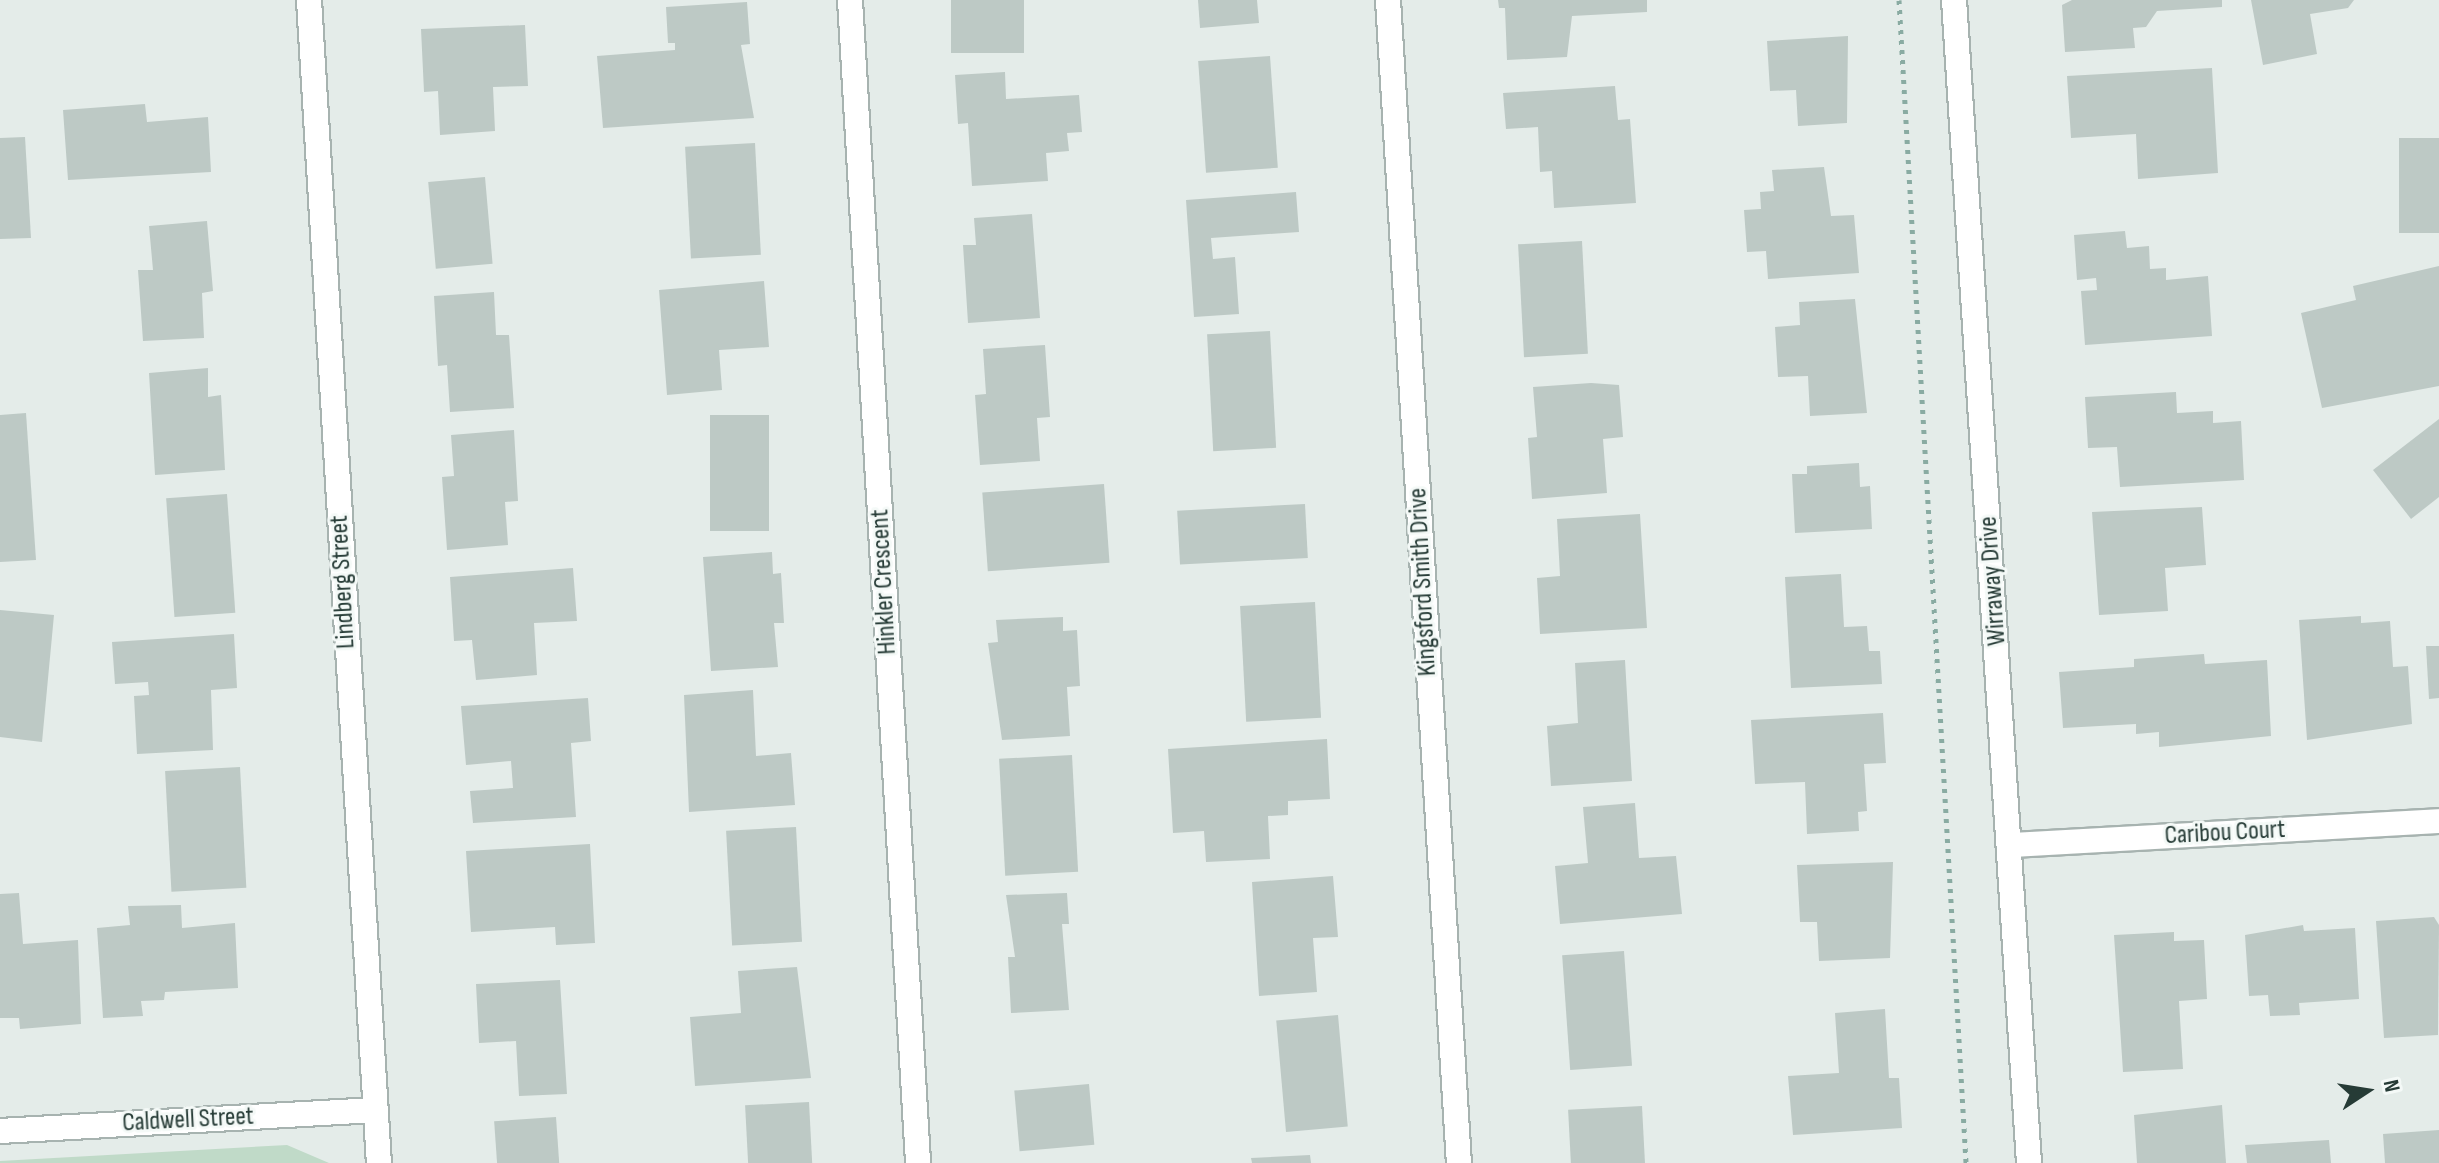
<!DOCTYPE html>
<html>
<head>
<meta charset="utf-8">
<style>
	body { margin:0 }
	#map { position:relative; width:2439px; height:1163px; overflow:hidden; background:#e4ece9; font-family:"Sofia Sans Condensed",sans-serif }
	div>[style] { position:absolute }
	.green>* { inset:0; background:#c0dac8 }
	.building>* { inset:0; background:#bdc9c5; transform-origin:0 0 }
	.path>* { height:5px; margin-top:-2.5px; transform-origin:0; background:repeating-linear-gradient(90deg,#89aba2 0 4px,transparent 0 10px) }
	.roads { filter:drop-shadow(2px 0 #a7b3b0) drop-shadow(-2px 0 #a7b3b0) drop-shadow(0 2px #a7b3b0) drop-shadow(0 -2px #a7b3b0) }
	.minor>* { height:24px; margin:-12px; padding:0 12px; transform-origin:12px; border-radius:12px; background:#fff }
	span { translate:-50% -50%; white-space:nowrap; text-align:center; line-height:1.15; -webkit-text-stroke:6px #f4f9f7; paint-order:stroke }
	.street-label { font-size:26px; color:#263b36 }
	.north { position:absolute; left:2327px; top:1051px; width:80px; height:80px; -webkit-text-stroke:6px #f4f9f7; paint-order:stroke; rotate:78deg; font-size:22px; font-weight:700; line-height:32px; text-align:center; color:#263b36 }
	.north::after { content:''; display:block; margin:auto; width:28px; height:36px; background:#263b36; clip-path:polygon(50% 0,100% 100%,50% 72%,0 100%) }
</style>
</head>
<body>
<div id="map">
	<div class="green">
		<i style="clip-path:polygon(287px 1145px,329px 1163px,0 1163px,0 1161px)"></i>
	</div>
	<div class="building">
		<i style="left:951px;top:0;width:73px;height:53px"></i>
		<i style="clip-path:polygon(1198px 0,1257px 0,1259px 23px,1200px 28px)"></i>
		<i style="clip-path:polygon(1498px 0,1647px 0,1647px 12px,1572px 16px,1567px 57px,1507px 60px,1505px 8px,1499px 8px)"></i>
		<i style="clip-path:polygon(2072px 0,2222px 0,2222px 7px,2157px 11px,2146px 27px,2133px 28px,2135px 48px,2065px 52px,2062px 5px)"></i>
		<i style="clip-path:polygon(2251px 0,2354px 0,2348px 8px,2310px 14px,2317px 54px,2263px 65px)"></i>
		<i style="clip-path:polygon(747px 2px,750px 44px,741px 45px,754px 118px,603px 128px,597px 56px,675px 50px,675px 43px,668px 43px,666px 7px)"></i>
		<i style="clip-path:polygon(525px 25px,528px 86px,493px 87px,495px 131px,440px 135px,438px 91px,424px 92px,421px 29px)"></i>
		<i style="clip-path:polygon(1848px 36px,1847px 123px,1798px 126px,1796px 90px,1770px 91px,1767px 41px)"></i>
		<i style="left:1270px;top:56px;width:112px;height:72px;rotate:86deg"></i>
		<i style="clip-path:polygon(2212px 68px,2218px 173px,2138px 179px,2136px 134px,2071px 138px,2067px 76px)"></i>
		<i style="clip-path:polygon(1005px 72px,1006px 99px,1079px 95px,1082px 132px,1067px 133px,1069px 151px,1046px 153px,1048px 181px,972px 186px,968px 123px,958px 124px,955px 75px)"></i>
		<i style="clip-path:polygon(1615px 86px,1618px 120px,1630px 119px,1636px 203px,1554px 208px,1552px 171px,1540px 172px,1538px 127px,1506px 129px,1503px 93px)"></i>
		<i style="clip-path:polygon(145px 104px,147px 122px,208px 117px,211px 172px,68px 180px,63px 110px)"></i>
		<i style="clip-path:polygon(25px 137px,31px 238px,0 239px,0 138px)"></i>
		<i style="left:2439px;top:138px;width:95px;height:40px;rotate:90deg"></i>
		<i style="left:755px;top:143px;width:112px;height:70px;rotate:87deg"></i>
		<i style="clip-path:polygon(1824px 167px,1831px 216px,1854px 215px,1859px 273px,1768px 279px,1766px 251px,1747px 252px,1744px 210px,1761px 209px,1760px 192px,1774px 191px,1772px 170px)"></i>
		<i style="left:485px;top:177px;width:87px;height:57px;rotate:85deg"></i>
		<i style="clip-path:polygon(1296px 192px,1299px 232px,1211px 238px,1213px 259px,1235px 257px,1239px 314px,1194px 317px,1186px 200px)"></i>
		<i style="clip-path:polygon(1032px 214px,1040px 318px,968px 323px,963px 245px,976px 245px,974px 218px)"></i>
		<i style="clip-path:polygon(207px 221px,213px 291px,202px 293px,204px 338px,143px 341px,138px 270px,153px 270px,149px 226px)"></i>
		<i style="clip-path:polygon(2125px 231px,2127px 248px,2149px 246px,2150px 269px,2166px 268px,2166px 280px,2208px 276px,2212px 336px,2085px 345px,2081px 291px,2097px 290px,2096px 278px,2077px 280px,2074px 235px)"></i>
		<i style="left:1582px;top:241px;width:113px;height:64px;rotate:87deg"></i>
		<i style="clip-path:polygon(2439px 266px,2439px 386px,2322px 408px,2301px 313px,2356px 300px,2353px 286px)"></i>
		<i style="clip-path:polygon(764px 281px,769px 347px,719px 350px,722px 390px,667px 395px,659px 290px)"></i>
		<i style="clip-path:polygon(494px 292px,496px 335px,509px 335px,514px 408px,450px 412px,447px 365px,438px 366px,434px 296px)"></i>
		<i style="clip-path:polygon(1855px 299px,1867px 413px,1810px 416px,1808px 376px,1778px 377px,1775px 327px,1800px 325px,1799px 302px)"></i>
		<i style="left:1270px;top:331px;width:117px;height:63px;rotate:87deg"></i>
		<i style="clip-path:polygon(1045px 345px,1050px 417px,1037px 418px,1040px 461px,980px 465px,975px 395px,986px 394px,983px 349px)"></i>
		<i style="clip-path:polygon(208px 368px,208px 397px,221px 395px,225px 470px,155px 475px,149px 373px)"></i>
		<i style="clip-path:polygon(1591px 383px,1619px 385px,1623px 437px,1603px 439px,1607px 493px,1532px 499px,1528px 438px,1537px 437px,1533px 387px)"></i>
		<i style="clip-path:polygon(2176px 392px,2177px 413px,2213px 411px,2213px 423px,2241px 421px,2244px 480px,2120px 487px,2117px 447px,2088px 448px,2085px 397px)"></i>
		<i style="clip-path:polygon(26px 413px,36px 560px,0 562px,0 415px)"></i>
		<i style="left:769px;top:415px;width:116px;height:59px;rotate:90deg"></i>
		<i style="clip-path:polygon(2439px 419px,2439px 497px,2411px 519px,2373px 470px)"></i>
		<i style="clip-path:polygon(514px 430px,518px 501px,505px 502px,508px 545px,447px 550px,442px 477px,454px 476px,451px 435px)"></i>
		<i style="clip-path:polygon(1859px 463px,1860px 487px,1870px 486px,1872px 529px,1795px 533px,1792px 474px,1807px 474px,1807px 466px)"></i>
		<i style="left:1104px;top:484px;width:79px;height:122px;rotate:86deg"></i>
		<i style="left:227px;top:494px;width:119px;height:61px;rotate:86deg"></i>
		<i style="left:1305px;top:504px;width:54px;height:128px;rotate:87deg"></i>
		<i style="clip-path:polygon(2202px 507px,2206px 565px,2165px 568px,2168px 611px,2099px 615px,2092px 512px)"></i>
		<i style="clip-path:polygon(1640px 514px,1647px 628px,1540px 634px,1537px 578px,1560px 576px,1557px 519px)"></i>
		<i style="clip-path:polygon(772px 552px,773px 574px,781px 573px,784px 623px,774px 623px,778px 667px,711px 671px,703px 557px)"></i>
		<i style="clip-path:polygon(573px 568px,577px 621px,534px 623px,537px 675px,476px 680px,472px 640px,454px 641px,450px 577px)"></i>
		<i style="clip-path:polygon(1841px 574px,1844px 627px,1867px 626px,1869px 651px,1880px 651px,1882px 684px,1791px 688px,1785px 577px)"></i>
		<i style="left:1315px;top:602px;width:116px;height:75px;rotate:87deg"></i>
		<i style="clip-path:polygon(0 610px,54px 615px,42px 742px,0 737px)"></i>
		<i style="clip-path:polygon(2361px 616px,2361px 623px,2390px 621px,2393px 667px,2408px 666px,2412px 724px,2307px 740px,2299px 620px)"></i>
		<i style="clip-path:polygon(1063px 617px,1063px 631px,1077px 630px,1080px 686px,1067px 687px,1070px 736px,1002px 740px,988px 643px,998px 642px,996px 620px)"></i>
		<i style="clip-path:polygon(234px 634px,237px 688px,211px 690px,213px 750px,137px 754px,134px 696px,149px 695px,148px 682px,115px 684px,112px 642px)"></i>
		<i style="clip-path:polygon(2426px 646px,2439px 646px,2439px 698px,2429px 699px)"></i>
		<i style="clip-path:polygon(2204px 654px,2205px 664px,2267px 660px,2271px 736px,2159px 747px,2159px 732px,2136px 734px,2136px 724px,2063px 728px,2059px 672px,2134px 667px,2134px 659px)"></i>
		<i style="clip-path:polygon(1625px 660px,1632px 781px,1551px 786px,1547px 726px,1578px 723px,1575px 663px)"></i>
		<i style="clip-path:polygon(753px 690px,756px 756px,791px 753px,795px 805px,689px 812px,684px 695px)"></i>
		<i style="clip-path:polygon(588px 698px,591px 741px,571px 743px,576px 817px,473px 823px,470px 791px,513px 788px,511px 761px,466px 765px,461px 706px)"></i>
		<i style="clip-path:polygon(1883px 713px,1886px 763px,1864px 764px,1867px 811px,1858px 812px,1859px 831px,1807px 834px,1805px 782px,1755px 784px,1751px 720px)"></i>
		<i style="clip-path:polygon(1327px 739px,1330px 799px,1288px 801px,1288px 815px,1268px 816px,1270px 859px,1206px 862px,1204px 831px,1173px 833px,1168px 749px)"></i>
		<i style="left:1072px;top:755px;width:117px;height:73px;rotate:87deg"></i>
		<i style="left:240px;top:767px;width:121px;height:75px;rotate:87deg"></i>
		<i style="clip-path:polygon(1635px 803px,1639px 858px,1676px 856px,1682px 914px,1560px 924px,1555px 866px,1588px 863px,1583px 807px)"></i>
		<i style="left:796px;top:827px;width:115px;height:70px;rotate:87deg"></i>
		<i style="clip-path:polygon(590px 844px,595px 943px,556px 945px,555px 927px,471px 932px,466px 851px)"></i>
		<i style="clip-path:polygon(1893px 862px,1890px 958px,1819px 961px,1817px 922px,1800px 922px,1797px 865px)"></i>
		<i style="clip-path:polygon(1333px 876px,1338px 937px,1313px 938px,1317px 992px,1259px 996px,1252px 882px)"></i>
		<i style="clip-path:polygon(19px 893px,23px 944px,78px 940px,81px 1024px,20px 1029px,19px 1018px,0 1018px,0 894px)"></i>
		<i style="clip-path:polygon(1067px 893px,1069px 924px,1062px 924px,1069px 1010px,1011px 1013px,1008px 957px,1015px 957px,1006px 895px)"></i>
		<i style="clip-path:polygon(181px 905px,182px 928px,235px 923px,238px 988px,165px 992px,164px 1000px,141px 1001px,143px 1016px,103px 1018px,97px 928px,130px 925px,128px 906px)"></i>
		<i style="clip-path:polygon(2434px 917px,2439px 925px,2438px 1035px,2384px 1038px,2376px 921px)"></i>
		<i style="clip-path:polygon(2303px 925px,2304px 931px,2355px 928px,2359px 999px,2299px 1003px,2300px 1015px,2270px 1016px,2268px 995px,2249px 996px,2245px 935px)"></i>
		<i style="clip-path:polygon(2174px 932px,2174px 941px,2204px 940px,2207px 999px,2179px 1001px,2183px 1069px,2123px 1072px,2114px 935px)"></i>
		<i style="left:1624px;top:951px;width:115px;height:62px;rotate:86deg"></i>
		<i style="clip-path:polygon(797px 967px,811px 1078px,695px 1086px,690px 1017px,741px 1013px,738px 971px)"></i>
		<i style="clip-path:polygon(560px 980px,567px 1094px,519px 1096px,516px 1041px,479px 1043px,476px 984px)"></i>
		<i style="clip-path:polygon(1885px 1009px,1889px 1078px,1899px 1078px,1902px 1128px,1793px 1135px,1788px 1076px,1839px 1073px,1835px 1013px)"></i>
		<i style="left:1338px;top:1015px;width:112px;height:62px;rotate:85deg"></i>
		<i style="left:1089px;top:1084px;width:61px;height:75px;rotate:85deg"></i>
		<i style="left:809px;top:1102px;width:61px;height:64px;rotate:87deg"></i>
		<i style="clip-path:polygon(2222px 1105px,2226px 1163px,2137px 1163px,2134px 1115px)"></i>
		<i style="left:1642px;top:1106px;width:57px;height:74px;rotate:87deg"></i>
		<i style="left:556px;top:1117px;width:46px;height:62px;rotate:86deg"></i>
		<i style="clip-path:polygon(2439px 1130px,2439px 1163px,2385px 1163px,2383px 1134px)"></i>
		<i style="clip-path:polygon(2329px 1140px,2331px 1163px,2247px 1163px,2245px 1145px)"></i>
		<i style="clip-path:polygon(1310px 1155px,1311px 1163px,1252px 1163px,1251px 1158px)"></i>
	</div>
	<div class="path">
		<i style="left:1899px;top:0;width:1165px;rotate:86.7deg"></i>
	</div>
	<div class="roads">
		<div class="minor">
			<i style="left:309px;top:0;width:1165px;rotate:86.56deg"></i>
			<i style="left:850px;top:0;width:1165px;rotate:86.65deg"></i>
			<i style="left:1388px;top:0;width:1165px;rotate:86.51deg"></i>
			<i style="left:1954px;top:0;width:1165px;rotate:86.31deg"></i>
			<i style="left:2011px;top:845px;width:429px;rotate:-3.2deg"></i>
			<i style="left:0;top:1131px;width:376px;rotate:-3.2deg"></i>
		</div>
	</div>
	<div class="street-label">
		<span style="left:1993px;top:581px;rotate:-94deg">Wirraway Drive</span>
		<span style="left:343px;top:582px;rotate:-93deg">Lindberg Street</span>
		<span style="left:884px;top:582px;rotate:-93deg">Hinkler Crescent</span>
		<span style="left:1423px;top:582px;rotate:-93deg">Kingsford Smith Drive</span>
		<span style="left:2225px;top:833px;rotate:-3deg">Caribou Court</span>
		<span style="left:188px;top:1120px;rotate:-3deg">Caldwell Street</span>
	</div>
	<div class="north">N</div>
</div>
</body>
</html>
